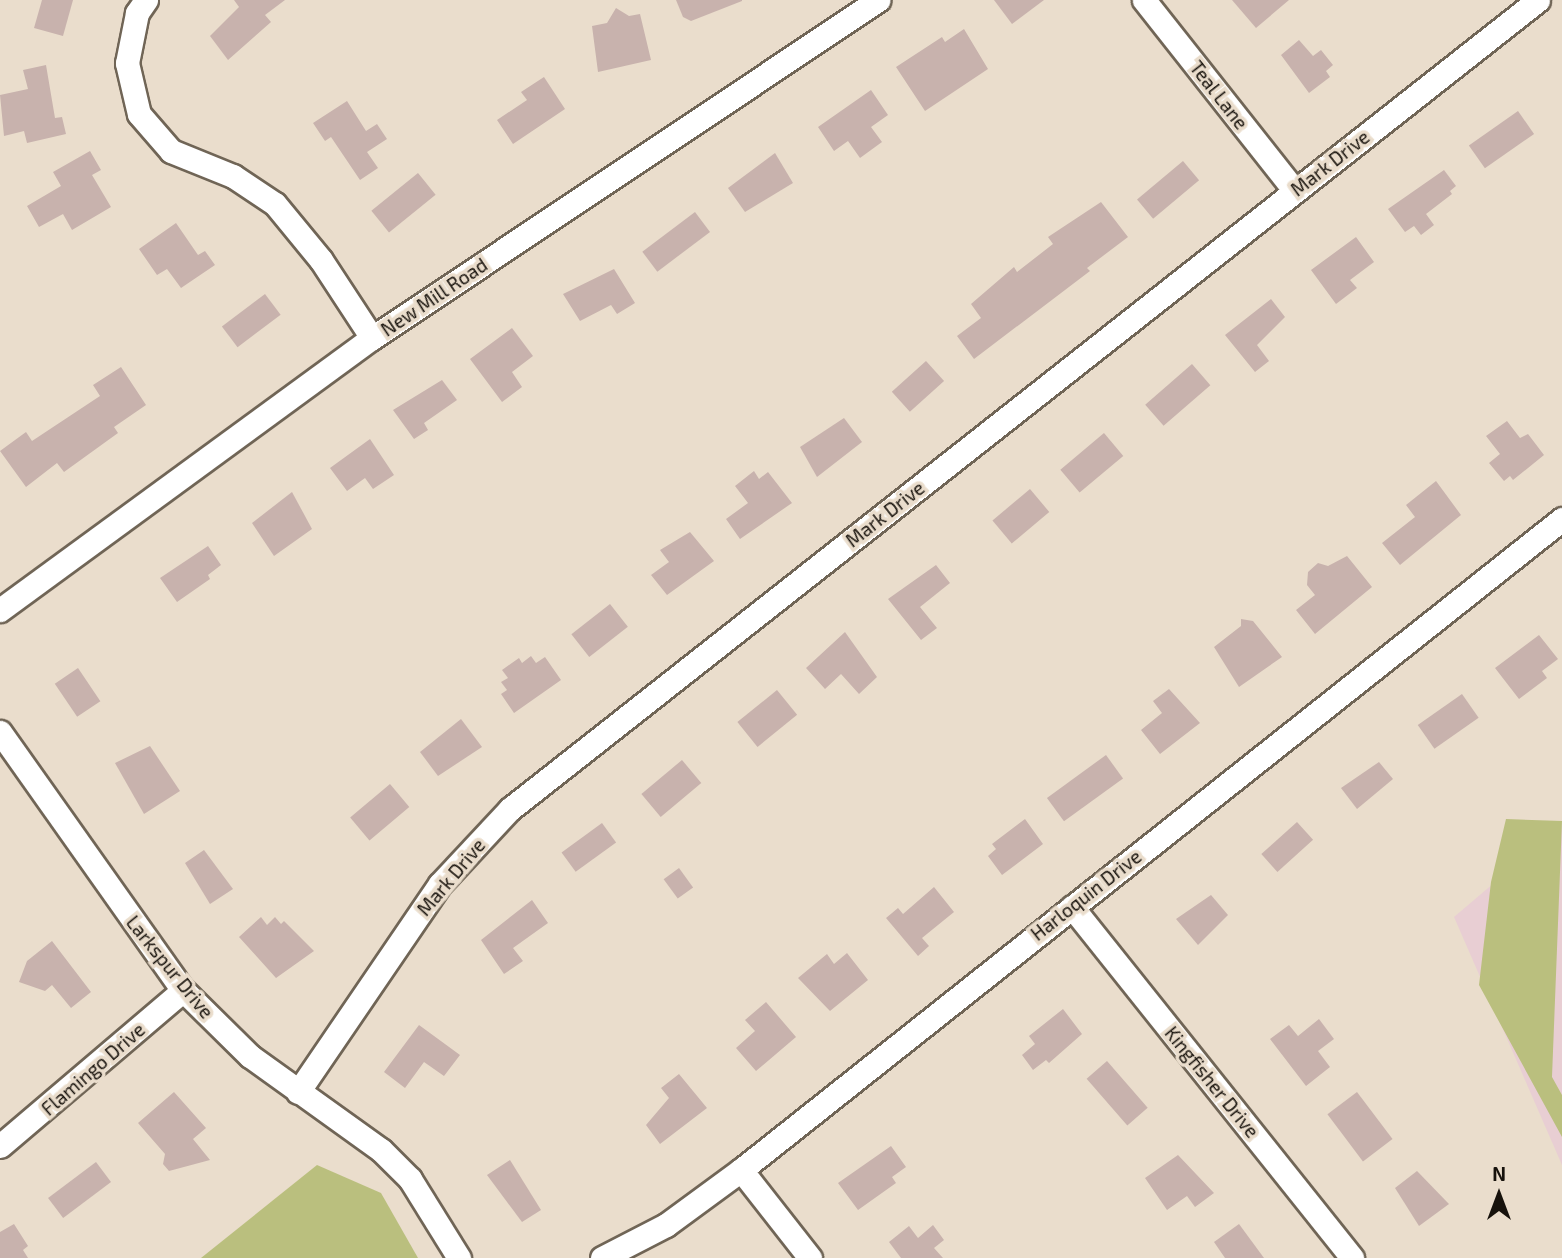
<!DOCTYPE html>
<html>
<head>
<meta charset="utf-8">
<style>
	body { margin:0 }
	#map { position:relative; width:1562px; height:1258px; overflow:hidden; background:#eaddcc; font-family:"Exo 2",sans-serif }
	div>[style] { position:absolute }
	.education>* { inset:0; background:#e8ced3 }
	.green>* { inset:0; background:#babf7e }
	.building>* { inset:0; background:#c8b2ad; transform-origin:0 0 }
	.roads { filter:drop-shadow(2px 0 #706556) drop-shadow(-2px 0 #706556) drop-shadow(0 2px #706556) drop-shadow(0 -2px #706556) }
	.street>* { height:23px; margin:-11.5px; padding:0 11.5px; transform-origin:11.5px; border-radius:11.5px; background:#fff }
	span { translate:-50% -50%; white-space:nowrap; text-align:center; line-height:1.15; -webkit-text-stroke:7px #eaddcc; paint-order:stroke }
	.street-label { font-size:19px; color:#17120c }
	.north { position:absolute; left:1464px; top:1160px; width:70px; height:70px; -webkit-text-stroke:5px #eaddcc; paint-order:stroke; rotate:0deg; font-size:19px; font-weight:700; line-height:28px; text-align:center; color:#17120c }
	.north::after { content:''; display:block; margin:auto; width:24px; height:32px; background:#17120c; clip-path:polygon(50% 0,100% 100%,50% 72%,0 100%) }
</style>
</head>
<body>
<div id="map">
	<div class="education">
		<i style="clip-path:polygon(1562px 825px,1562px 1165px,1454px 917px)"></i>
	</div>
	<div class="green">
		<i style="clip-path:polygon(1506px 819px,1562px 821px,1552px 1077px,1562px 1095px,1562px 1137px,1479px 985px,1491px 882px)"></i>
		<i style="clip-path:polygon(317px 1165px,381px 1193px,418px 1258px,201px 1258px)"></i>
	</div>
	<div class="building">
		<i style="clip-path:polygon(42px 0,73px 0,63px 36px,34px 28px)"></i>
		<i style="clip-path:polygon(234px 0,285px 0,265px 15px,271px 22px,228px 60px,210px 36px,239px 7px)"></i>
		<i style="clip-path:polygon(676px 0,742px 0,742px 1px,691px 21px,683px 17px)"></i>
		<i style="clip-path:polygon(994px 0,1044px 0,1012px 24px)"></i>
		<i style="clip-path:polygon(1232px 0,1289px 0,1256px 28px)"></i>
		<i style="clip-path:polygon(616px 8px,629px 16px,640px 14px,651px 60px,598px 72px,592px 26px,607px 23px)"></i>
		<i style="clip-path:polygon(964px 29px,988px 69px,925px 111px,896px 67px,942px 37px,945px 42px)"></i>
		<i style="clip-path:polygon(1299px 40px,1313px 56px,1321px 50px,1333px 65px,1326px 71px,1330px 77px,1309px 93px,1281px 55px)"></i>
		<i style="clip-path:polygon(46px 65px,55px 118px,62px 117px,66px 134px,27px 143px,24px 131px,4px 136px,0 95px,28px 89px,23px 70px)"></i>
		<i style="clip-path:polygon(544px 77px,565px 109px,513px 144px,497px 120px,527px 100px,521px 92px)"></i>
		<i style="clip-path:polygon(871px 90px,888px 115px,871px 127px,882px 142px,860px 158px,848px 141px,834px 151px,818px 127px)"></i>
		<i style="clip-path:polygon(347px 101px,366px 131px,377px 124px,387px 139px,367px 152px,378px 168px,360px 180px,331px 137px,325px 141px,313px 123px)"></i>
		<i style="left:1518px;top:111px;width:28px;height:60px;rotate:55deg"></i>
		<i style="clip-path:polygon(90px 151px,101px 170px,92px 175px,111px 207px,72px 230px,63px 214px,39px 227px,27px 206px,61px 186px,53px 172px)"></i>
		<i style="clip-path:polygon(775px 153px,793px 183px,745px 212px,728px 188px)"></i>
		<i style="left:1183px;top:161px;width:25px;height:60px;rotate:50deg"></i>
		<i style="clip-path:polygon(1444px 170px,1456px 186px,1450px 191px,1452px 194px,1426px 214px,1434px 225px,1421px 235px,1414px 226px,1405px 232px,1388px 209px)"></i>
		<i style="left:418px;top:173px;width:28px;height:60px;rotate:51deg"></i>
		<i style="clip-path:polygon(1101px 202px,1128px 237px,1087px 268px,1090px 271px,974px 359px,957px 336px,981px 318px,971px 304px,1014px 267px,1017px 272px,1053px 244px,1048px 237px)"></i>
		<i style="left:695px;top:212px;width:25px;height:66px;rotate:53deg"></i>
		<i style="clip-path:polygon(176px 223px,198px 255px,205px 251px,215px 265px,181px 288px,167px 269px,157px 275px,139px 249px)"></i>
		<i style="clip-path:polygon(1356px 237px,1374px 262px,1350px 280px,1357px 288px,1336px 304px,1311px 270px)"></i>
		<i style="clip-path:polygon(614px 269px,635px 303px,617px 314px,611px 305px,580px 321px,563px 294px)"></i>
		<i style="left:265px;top:294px;width:26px;height:54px;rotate:53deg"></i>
		<i style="clip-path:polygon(1271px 299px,1285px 317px,1257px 345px,1269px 361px,1255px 372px,1225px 335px)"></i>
		<i style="clip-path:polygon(512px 328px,533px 356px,512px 372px,522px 387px,502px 402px,470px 359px)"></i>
		<i style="left:926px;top:361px;width:27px;height:46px;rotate:48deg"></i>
		<i style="left:1192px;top:364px;width:28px;height:62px;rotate:49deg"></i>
		<i style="clip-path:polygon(121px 367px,146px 405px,114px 427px,118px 433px,64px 472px,57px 463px,26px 487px,0 451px,26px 432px,32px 441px,100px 396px,93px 385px)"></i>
		<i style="clip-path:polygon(442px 380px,457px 400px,424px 423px,428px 430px,414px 439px,393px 410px)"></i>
		<i style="clip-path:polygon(844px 418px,862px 442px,817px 477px,800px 447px)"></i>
		<i style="clip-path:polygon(1507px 421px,1520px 438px,1528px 434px,1544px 455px,1513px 480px,1510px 476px,1504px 481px,1489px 463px,1500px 454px,1486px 436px)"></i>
		<i style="left:1104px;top:433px;width:30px;height:57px;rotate:50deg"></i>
		<i style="clip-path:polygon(370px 439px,394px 475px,373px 489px,365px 478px,347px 491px,330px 468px)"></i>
		<i style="clip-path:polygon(754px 471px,759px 479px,768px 472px,792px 503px,740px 539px,726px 519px,748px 503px,735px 486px)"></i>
		<i style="clip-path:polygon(1436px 481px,1461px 515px,1400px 565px,1382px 543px,1415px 517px,1406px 505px)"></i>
		<i style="left:1030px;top:489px;width:30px;height:49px;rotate:50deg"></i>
		<i style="clip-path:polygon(292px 492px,312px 529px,274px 556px,252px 523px)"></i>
		<i style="clip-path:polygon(690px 532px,714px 561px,667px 595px,651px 575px,669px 562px,660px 550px)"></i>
		<i style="clip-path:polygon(208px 546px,221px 565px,208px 575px,210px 579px,177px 602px,160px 578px)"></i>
		<i style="clip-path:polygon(1347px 556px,1372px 587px,1315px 634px,1296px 610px,1315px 595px,1307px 585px,1308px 572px,1318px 563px,1328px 566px)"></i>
		<i style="clip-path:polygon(936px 565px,950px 583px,920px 607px,937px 628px,921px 640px,888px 599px)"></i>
		<i style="left:610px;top:604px;width:29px;height:49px;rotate:52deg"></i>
		<i style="clip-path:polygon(1241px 619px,1253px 621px,1282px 657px,1239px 687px,1214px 647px,1241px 626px)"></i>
		<i style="clip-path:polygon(845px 632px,877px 677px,859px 694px,841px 674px,825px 689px,806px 668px)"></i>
		<i style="clip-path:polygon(1539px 635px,1558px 659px,1542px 671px,1547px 678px,1519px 699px,1495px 668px)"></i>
		<i style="clip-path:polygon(531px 656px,536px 663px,545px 657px,561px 680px,514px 713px,501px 694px,507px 690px,501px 682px,508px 678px,502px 670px,519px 658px,522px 663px)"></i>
		<i style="left:78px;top:668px;width:40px;height:28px;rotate:56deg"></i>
		<i style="clip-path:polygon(1169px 689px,1200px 723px,1160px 754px,1141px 730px,1162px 713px,1153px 701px)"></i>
		<i style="left:777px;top:690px;width:32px;height:51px;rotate:51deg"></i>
		<i style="left:1462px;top:694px;width:29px;height:54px;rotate:55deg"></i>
		<i style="clip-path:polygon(461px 719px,482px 747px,438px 776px,420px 752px)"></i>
		<i style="clip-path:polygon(150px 746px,180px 791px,144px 814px,115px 763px)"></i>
		<i style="left:1106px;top:755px;width:29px;height:73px;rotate:54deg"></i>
		<i style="left:682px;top:760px;width:30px;height:53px;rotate:50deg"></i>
		<i style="clip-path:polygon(1379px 762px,1393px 779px,1357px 809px,1341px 788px)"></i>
		<i style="left:390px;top:784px;width:30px;height:52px;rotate:50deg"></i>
		<i style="clip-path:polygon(1025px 819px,1043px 844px,1002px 875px,988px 856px,996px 849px,992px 844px)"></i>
		<i style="left:1297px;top:822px;width:24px;height:48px;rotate:48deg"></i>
		<i style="left:602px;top:823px;width:24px;height:50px;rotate:54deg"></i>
		<i style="clip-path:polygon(204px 850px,233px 889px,210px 904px,185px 863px)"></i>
		<i style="left:679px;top:868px;width:24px;height:19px;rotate:54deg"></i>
		<i style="clip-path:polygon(934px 887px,954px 912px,922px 938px,929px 946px,918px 956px,886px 918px,898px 908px,903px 914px)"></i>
		<i style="clip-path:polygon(1211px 895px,1228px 915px,1198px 945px,1176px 919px)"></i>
		<i style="clip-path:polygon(532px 900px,548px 923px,513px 948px,523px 961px,504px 974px,481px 940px)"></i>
		<i style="clip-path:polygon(261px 917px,267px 925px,275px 917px,281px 924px,284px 921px,314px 951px,276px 978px,239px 937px)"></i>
		<i style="clip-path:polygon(52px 941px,91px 992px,71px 1008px,52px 985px,45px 991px,19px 982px,27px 961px)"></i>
		<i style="clip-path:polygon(847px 953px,868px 980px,830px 1011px,798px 978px,827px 954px,834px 964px)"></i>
		<i style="clip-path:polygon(766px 1002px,796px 1037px,756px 1071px,736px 1048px,755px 1031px,745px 1020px)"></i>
		<i style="clip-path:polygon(1063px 1009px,1082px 1034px,1049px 1063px,1046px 1060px,1033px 1070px,1022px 1055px,1035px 1044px,1029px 1036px)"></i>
		<i style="clip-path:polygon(1319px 1019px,1334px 1039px,1318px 1051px,1330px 1067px,1306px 1086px,1270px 1039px,1289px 1025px,1298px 1036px)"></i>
		<i style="clip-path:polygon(419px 1025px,460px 1055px,444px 1076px,424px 1062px,405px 1088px,384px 1072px)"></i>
		<i style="left:1107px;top:1061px;width:62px;height:27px;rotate:49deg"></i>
		<i style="clip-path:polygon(679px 1074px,707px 1108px,660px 1144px,646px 1125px,669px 1098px,661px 1088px)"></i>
		<i style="clip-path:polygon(174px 1092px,206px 1128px,193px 1139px,210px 1160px,169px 1171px,163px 1164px,165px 1154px,138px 1123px)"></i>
		<i style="left:1357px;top:1092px;width:59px;height:37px;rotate:53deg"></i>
		<i style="clip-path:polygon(891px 1146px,906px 1167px,892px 1177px,896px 1183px,858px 1210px,838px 1183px)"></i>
		<i style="clip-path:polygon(1178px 1155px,1214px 1193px,1195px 1207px,1187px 1196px,1167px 1210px,1145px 1178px)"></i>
		<i style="clip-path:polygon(510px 1160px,541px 1210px,522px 1222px,487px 1175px)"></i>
		<i style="left:96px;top:1162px;width:25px;height:60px;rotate:53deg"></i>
		<i style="clip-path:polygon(1417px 1171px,1449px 1204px,1419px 1226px,1395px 1188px)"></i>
		<i style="clip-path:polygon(14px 1224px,28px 1246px,23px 1250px,28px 1258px,0 1258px,0 1232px)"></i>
		<i style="clip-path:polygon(1239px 1224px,1264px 1258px,1225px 1258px,1214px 1242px)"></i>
		<i style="clip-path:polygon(933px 1225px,944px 1240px,934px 1248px,943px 1258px,901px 1258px,889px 1242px,909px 1226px,918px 1238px)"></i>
	</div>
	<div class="roads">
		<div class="street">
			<i style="left:146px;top:0;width:16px;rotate:125deg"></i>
			<i style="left:137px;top:13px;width:51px;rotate:101.3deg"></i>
			<i style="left:127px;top:63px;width:52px;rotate:76.8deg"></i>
			<i style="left:139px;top:114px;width:49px;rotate:49.1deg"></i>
			<i style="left:171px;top:151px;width:67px;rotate:22deg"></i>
			<i style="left:233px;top:176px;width:50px;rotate:33.7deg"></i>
			<i style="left:275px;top:204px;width:72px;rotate:50.6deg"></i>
			<i style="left:321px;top:260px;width:93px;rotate:56.8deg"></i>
			<i style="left:1144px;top:0;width:243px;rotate:51.7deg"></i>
			<i style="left:0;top:610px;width:461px;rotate:-36.2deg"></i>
			<i style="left:372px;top:338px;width:609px;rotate:-33.74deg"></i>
			<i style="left:0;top:732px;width:316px;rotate:54.7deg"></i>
			<i style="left:183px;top:990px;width:94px;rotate:44.6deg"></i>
			<i style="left:250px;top:1056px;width:161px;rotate:35.7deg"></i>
			<i style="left:381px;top:1150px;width:41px;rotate:45deg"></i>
			<i style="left:410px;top:1179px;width:93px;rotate:58.2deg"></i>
			<i style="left:1072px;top:907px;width:449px;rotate:51.4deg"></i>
			<i style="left:298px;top:1092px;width:252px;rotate:-55.7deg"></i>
			<i style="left:440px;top:884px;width:103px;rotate:-47deg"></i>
			<i style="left:510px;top:809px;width:1308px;rotate:-38.2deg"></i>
			<i style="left:0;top:1146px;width:240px;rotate:-40.4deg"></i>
			<i style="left:741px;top:1170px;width:112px;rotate:51.9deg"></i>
			<i style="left:602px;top:1258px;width:72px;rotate:-27.3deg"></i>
			<i style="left:666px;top:1225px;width:93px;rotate:-36.3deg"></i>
			<i style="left:741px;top:1170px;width:1048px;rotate:-38.41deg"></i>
		</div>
	</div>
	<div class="street-label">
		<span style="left:1219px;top:95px;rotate:52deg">Teal Lane</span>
		<span style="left:1330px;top:163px;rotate:-38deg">Mark Drive</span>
		<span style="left:434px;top:297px;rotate:-34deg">New Mill Road</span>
		<span style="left:885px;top:514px;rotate:-38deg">Mark Drive</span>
		<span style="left:451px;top:877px;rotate:-50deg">Mark Drive</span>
		<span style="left:1086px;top:895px;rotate:-38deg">Harloquin Drive</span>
		<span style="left:170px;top:967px;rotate:51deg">Larkspur Drive</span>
		<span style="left:93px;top:1069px;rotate:-41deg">Flamingo Drive</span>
		<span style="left:1212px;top:1082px;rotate:51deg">Kingfisher Drive</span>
	</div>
	<div class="north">N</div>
</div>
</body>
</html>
